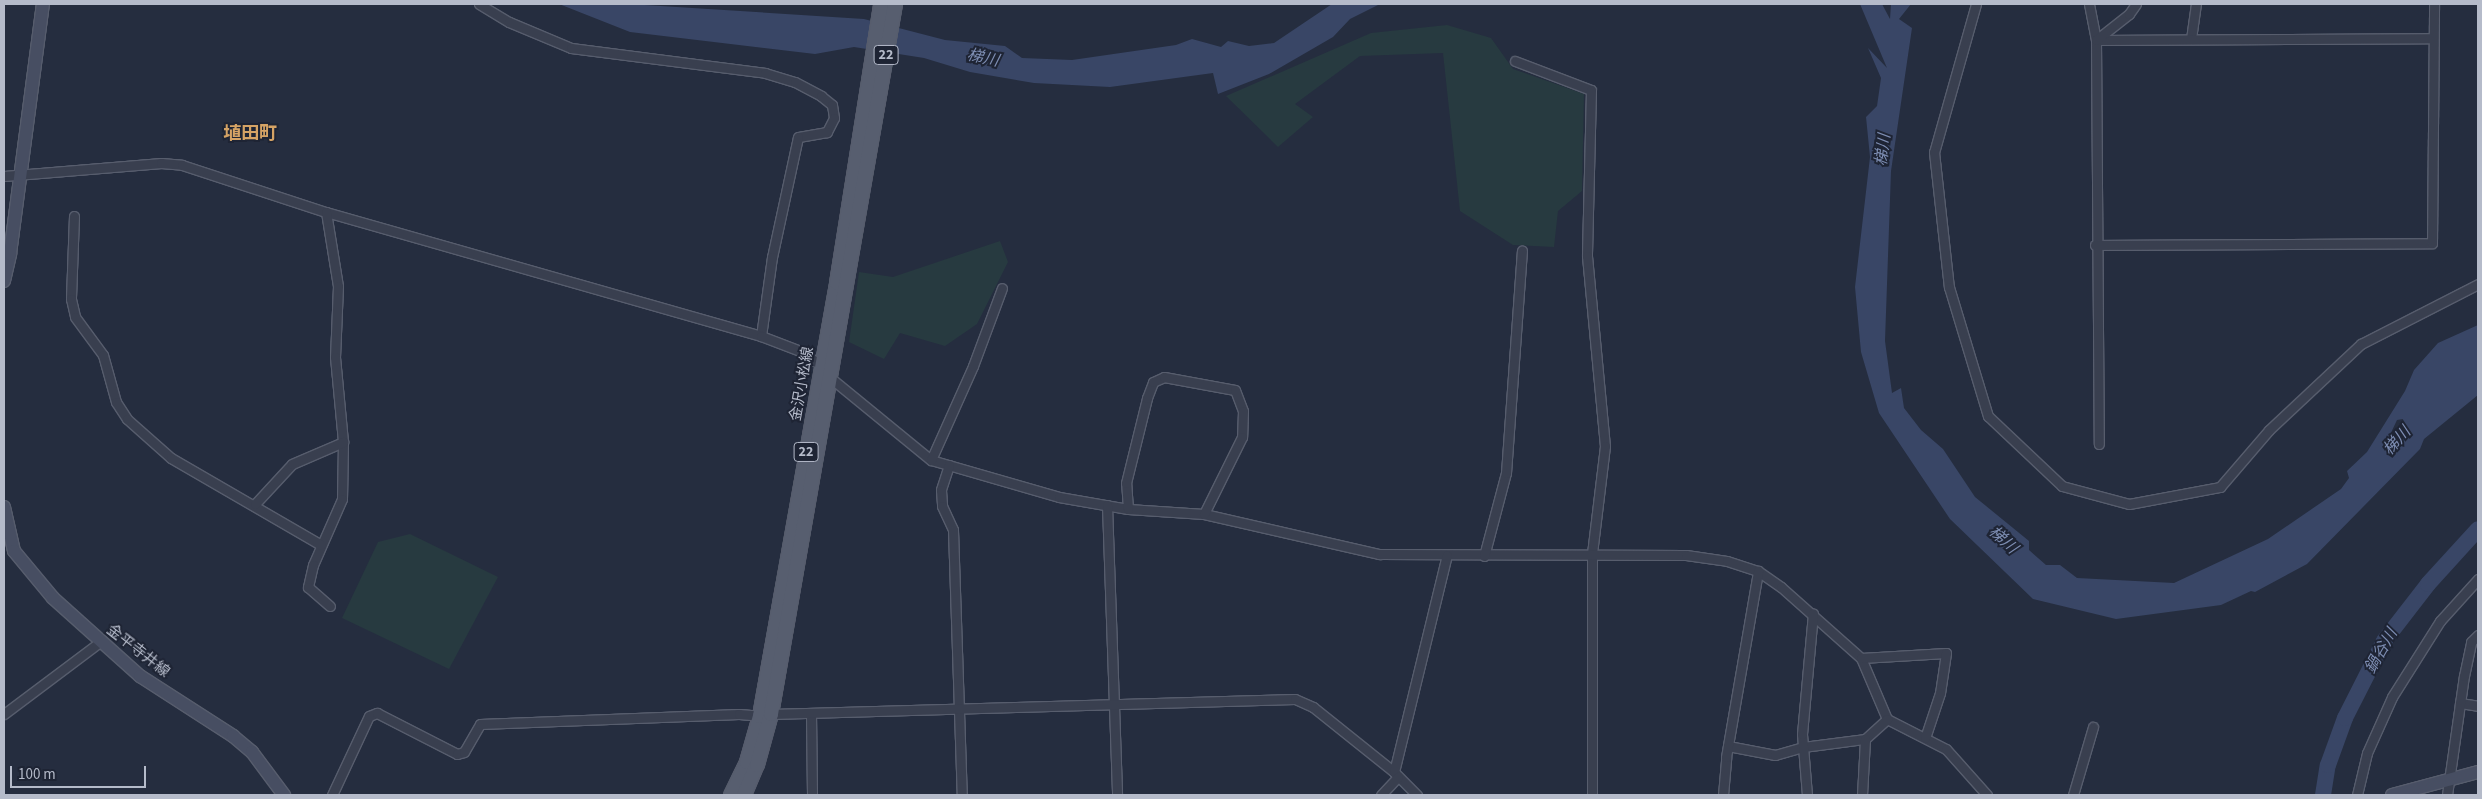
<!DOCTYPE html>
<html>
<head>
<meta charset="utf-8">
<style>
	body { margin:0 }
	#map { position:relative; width:2482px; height:799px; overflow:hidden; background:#252d3f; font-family:"Source Sans 3","Noto Sans JP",sans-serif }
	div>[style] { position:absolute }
	.green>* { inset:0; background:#273a40 }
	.water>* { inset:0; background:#394666 }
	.river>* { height:16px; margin:-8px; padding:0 8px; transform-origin:8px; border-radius:8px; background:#394666 }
	.roads { filter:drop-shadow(1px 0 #575d6d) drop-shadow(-1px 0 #575d6d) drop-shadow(0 1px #575d6d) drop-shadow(0 -1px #575d6d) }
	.street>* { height:9px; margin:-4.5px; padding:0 4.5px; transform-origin:4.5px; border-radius:4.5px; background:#393f4f }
	.secondary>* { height:12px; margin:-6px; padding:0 6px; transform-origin:6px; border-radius:6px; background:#474e62 }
	.primary>* { height:14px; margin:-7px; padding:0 7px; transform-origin:7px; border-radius:7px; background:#575e6f }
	span { translate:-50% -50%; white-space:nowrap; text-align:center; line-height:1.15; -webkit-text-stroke:4px #1e2434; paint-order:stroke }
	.shield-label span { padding:1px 4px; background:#1e2434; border:1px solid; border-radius:4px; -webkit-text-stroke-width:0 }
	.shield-label { font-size:14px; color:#b5bbca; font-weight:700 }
	.street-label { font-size:15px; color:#b5bbca }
	.water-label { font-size:16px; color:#7d8db2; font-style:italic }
	.quarter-label { font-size:18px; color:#d5a365; font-weight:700 }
	.frame { position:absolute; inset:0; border:5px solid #b5bbca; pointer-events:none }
	.scale { position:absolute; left:10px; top:766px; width:136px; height:22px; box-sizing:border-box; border:2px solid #b5bbca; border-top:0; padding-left:6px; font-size:15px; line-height:18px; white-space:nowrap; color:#b5bbca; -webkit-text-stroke:4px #1e2434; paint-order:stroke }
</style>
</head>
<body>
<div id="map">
	<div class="green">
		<i style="clip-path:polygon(1447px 25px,1491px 38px,1513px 69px,1584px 94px,1582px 191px,1558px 211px,1554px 247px,1513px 245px,1460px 211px,1443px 53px,1360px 56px,1295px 104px,1313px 117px,1278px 147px,1226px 96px,1371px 33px)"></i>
		<i style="clip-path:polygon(1000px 241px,1008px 262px,977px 324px,945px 346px,900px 333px,884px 359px,849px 342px,859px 272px,893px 277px)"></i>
		<i style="clip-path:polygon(410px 534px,498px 577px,449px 669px,342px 618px,378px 542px)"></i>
	</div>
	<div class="water">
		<i style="clip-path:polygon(559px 4px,629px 4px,864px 19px,945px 40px,1005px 46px,1022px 58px,1072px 60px,1176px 45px,1192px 39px,1221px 47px,1228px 41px,1249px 46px,1274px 43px,1332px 4px,1380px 4px,1350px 19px,1333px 37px,1269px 74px,1218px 94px,1213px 73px,1110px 87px,1034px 83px,970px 72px,924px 58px,854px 47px,815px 54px,630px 32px)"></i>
		<i style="clip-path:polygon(evenodd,1860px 4px,1882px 4px,1890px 19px,1891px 4px,1911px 4px,1899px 19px,1912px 28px,1891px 171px,1885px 341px,1892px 393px,1901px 388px,1904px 408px,1921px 430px,1943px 449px,1975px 497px,2029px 541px,2029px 550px,2046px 565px,2060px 565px,2077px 578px,2174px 583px,2268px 539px,2341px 489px,2349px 478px,2347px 471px,2367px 452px,2405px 391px,2414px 370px,2438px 343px,2478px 325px,2478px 395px,2424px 439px,2420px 449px,2307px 564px,2255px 592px,2251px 591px,2221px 605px,2116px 619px,2033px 599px,1950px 519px,1879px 413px,1861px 352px,1855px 287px,1870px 157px,1866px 117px,1877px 106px,1881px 78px,1868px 48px,1887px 68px,1860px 4px,2403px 419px,2401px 432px,2395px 437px,2389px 437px,2397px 420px,2403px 419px)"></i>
	</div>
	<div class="river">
		<i style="left:2323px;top:795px;width:30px;rotate:-81deg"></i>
		<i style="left:2328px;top:765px;width:50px;rotate:-70.1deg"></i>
		<i style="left:2345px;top:718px;width:86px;rotate:-63.1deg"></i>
		<i style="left:2384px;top:641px;width:72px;rotate:-52.3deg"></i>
		<i style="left:2428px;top:584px;width:74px;rotate:-47.7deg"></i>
	</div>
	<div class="roads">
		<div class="street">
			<i style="left:479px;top:4px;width:35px;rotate:31deg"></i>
			<i style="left:509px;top:22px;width:67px;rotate:22.8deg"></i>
			<i style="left:571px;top:48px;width:196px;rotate:7.3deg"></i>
			<i style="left:765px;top:73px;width:31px;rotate:17deg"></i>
			<i style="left:795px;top:82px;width:30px;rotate:28deg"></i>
			<i style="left:821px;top:96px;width:14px;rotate:39deg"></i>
			<i style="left:832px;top:105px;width:13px;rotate:81deg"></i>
			<i style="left:834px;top:118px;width:16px;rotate:117deg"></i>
			<i style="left:827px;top:132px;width:29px;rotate:170deg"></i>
			<i style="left:798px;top:137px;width:123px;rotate:102.2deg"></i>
			<i style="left:772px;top:257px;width:80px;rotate:97.9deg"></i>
			<i style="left:1976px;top:4px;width:154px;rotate:105.8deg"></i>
			<i style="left:1934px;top:152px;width:136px;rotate:83.7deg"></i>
			<i style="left:1949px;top:287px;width:135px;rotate:73.2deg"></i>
			<i style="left:1988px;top:416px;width:102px;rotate:43.4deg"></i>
			<i style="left:2062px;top:486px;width:69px;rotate:15deg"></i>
			<i style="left:2129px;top:504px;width:93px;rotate:-10.6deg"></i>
			<i style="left:2220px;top:487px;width:75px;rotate:-49.3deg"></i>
			<i style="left:2269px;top:430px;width:126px;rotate:-43.1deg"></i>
			<i style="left:2361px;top:344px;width:131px;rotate:-27.1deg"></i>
			<i style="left:2089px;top:4px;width:37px;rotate:79deg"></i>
			<i style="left:2096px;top:40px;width:404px;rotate:89.6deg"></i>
			<i style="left:2191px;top:39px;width:35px;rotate:-82deg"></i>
			<i style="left:2096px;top:40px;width:336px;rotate:-0.3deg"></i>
			<i style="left:2096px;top:40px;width:42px;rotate:-38.2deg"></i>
			<i style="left:2129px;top:14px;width:12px;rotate:-55deg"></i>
			<i style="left:1515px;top:61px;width:81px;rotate:20.9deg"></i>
			<i style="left:1591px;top:90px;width:166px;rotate:91.4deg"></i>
			<i style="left:1587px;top:256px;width:191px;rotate:84.6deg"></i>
			<i style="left:1605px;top:446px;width:109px;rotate:96.9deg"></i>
			<i style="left:1592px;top:554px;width:241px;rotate:90deg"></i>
			<i style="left:4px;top:176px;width:158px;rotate:-4.7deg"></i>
			<i style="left:161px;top:163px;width:21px;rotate:5deg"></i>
			<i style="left:182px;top:165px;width:151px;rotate:18.1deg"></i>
			<i style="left:326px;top:212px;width:452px;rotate:15.9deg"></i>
			<i style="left:761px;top:336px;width:42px;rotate:21deg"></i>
			<i style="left:800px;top:351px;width:25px;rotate:34deg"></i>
			<i style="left:326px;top:212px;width:75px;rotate:80.8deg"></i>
			<i style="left:338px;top:286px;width:71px;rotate:92.4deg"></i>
			<i style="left:335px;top:357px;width:85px;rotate:84.6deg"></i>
			<i style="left:343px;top:442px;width:57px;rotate:91deg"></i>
			<i style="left:342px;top:499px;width:72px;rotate:113.7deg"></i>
			<i style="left:313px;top:565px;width:23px;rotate:103deg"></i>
			<i style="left:308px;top:587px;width:29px;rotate:41deg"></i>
			<i style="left:74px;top:216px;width:83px;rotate:92.1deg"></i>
			<i style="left:71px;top:299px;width:18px;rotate:77deg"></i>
			<i style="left:75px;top:317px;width:47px;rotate:53.6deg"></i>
			<i style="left:103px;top:355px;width:49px;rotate:74.5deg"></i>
			<i style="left:116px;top:402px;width:20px;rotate:57deg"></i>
			<i style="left:127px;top:419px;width:59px;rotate:41.6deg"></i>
			<i style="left:171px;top:458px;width:173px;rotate:30.1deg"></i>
			<i style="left:2095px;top:245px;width:337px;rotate:-0.3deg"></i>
			<i style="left:2432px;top:243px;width:239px;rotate:-89.5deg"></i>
			<i style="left:832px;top:379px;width:128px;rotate:39.3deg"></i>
			<i style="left:931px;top:460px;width:133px;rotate:16.1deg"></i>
			<i style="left:1059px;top:497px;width:70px;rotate:9.9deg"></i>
			<i style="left:1128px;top:509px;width:76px;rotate:3.8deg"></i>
			<i style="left:1204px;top:514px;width:180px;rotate:12.9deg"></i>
			<i style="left:1379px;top:554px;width:307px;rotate:0.2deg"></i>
			<i style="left:1686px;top:555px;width:41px;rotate:8.3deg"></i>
			<i style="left:1727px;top:561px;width:33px;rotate:18deg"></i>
			<i style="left:1758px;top:571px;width:28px;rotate:35deg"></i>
			<i style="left:1781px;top:587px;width:107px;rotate:41.6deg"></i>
			<i style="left:1861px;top:658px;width:66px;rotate:66.9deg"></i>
			<i style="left:1887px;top:719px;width:66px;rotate:27deg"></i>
			<i style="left:1946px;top:749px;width:62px;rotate:48.3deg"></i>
			<i style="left:931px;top:460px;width:103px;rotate:-65.9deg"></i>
			<i style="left:973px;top:366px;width:83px;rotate:-69.6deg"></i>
			<i style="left:949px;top:465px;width:26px;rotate:108deg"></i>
			<i style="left:941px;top:490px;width:16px;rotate:86deg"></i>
			<i style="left:942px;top:506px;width:26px;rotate:65deg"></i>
			<i style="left:953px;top:530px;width:265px;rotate:88.1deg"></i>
			<i style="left:255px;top:504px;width:54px;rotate:-47.2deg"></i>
			<i style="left:292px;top:464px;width:56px;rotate:-23.3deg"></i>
			<i style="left:1107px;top:505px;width:290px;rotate:88deg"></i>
			<i style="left:1128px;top:509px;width:26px;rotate:-94deg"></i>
			<i style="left:1126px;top:483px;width:88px;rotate:-76.1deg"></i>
			<i style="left:1147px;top:398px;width:17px;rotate:-69deg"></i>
			<i style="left:1153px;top:382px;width:12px;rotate:-24deg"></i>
			<i style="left:1164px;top:377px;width:72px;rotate:10.4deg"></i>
			<i style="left:1235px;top:390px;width:22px;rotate:69deg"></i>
			<i style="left:1243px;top:411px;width:26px;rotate:92deg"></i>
			<i style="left:1242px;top:437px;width:86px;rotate:116.3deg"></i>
			<i style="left:1484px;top:556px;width:86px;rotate:-75.2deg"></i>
			<i style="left:1506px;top:473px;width:223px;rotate:-85.9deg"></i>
			<i style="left:1861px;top:658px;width:85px;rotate:-3.4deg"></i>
			<i style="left:1946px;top:653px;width:40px;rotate:98.5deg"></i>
			<i style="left:1940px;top:693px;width:47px;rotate:108.4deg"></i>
			<i style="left:2460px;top:703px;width:18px;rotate:9deg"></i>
			<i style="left:811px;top:713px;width:82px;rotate:89.3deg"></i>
			<i style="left:4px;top:714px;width:120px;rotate:-36.9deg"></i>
			<i style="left:771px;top:714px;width:524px;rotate:-1.64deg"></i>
			<i style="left:1295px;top:699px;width:20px;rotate:24deg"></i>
			<i style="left:1313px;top:707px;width:104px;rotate:38.7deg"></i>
			<i style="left:1394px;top:772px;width:33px;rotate:45deg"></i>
			<i style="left:1728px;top:746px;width:48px;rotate:10.8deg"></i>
			<i style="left:1775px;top:755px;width:29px;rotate:-16deg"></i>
			<i style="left:1803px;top:747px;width:63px;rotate:-7.4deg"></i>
			<i style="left:1865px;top:739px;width:30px;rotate:-42deg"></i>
			<i style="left:1394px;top:772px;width:223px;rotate:-76.3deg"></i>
			<i style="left:332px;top:795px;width:87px;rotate:-64.9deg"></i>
			<i style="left:369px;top:716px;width:9px;rotate:-21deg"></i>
			<i style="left:377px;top:713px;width:90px;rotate:27.1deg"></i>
			<i style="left:457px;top:754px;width:7px;rotate:-16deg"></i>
			<i style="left:464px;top:752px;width:32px;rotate:-60deg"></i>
			<i style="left:480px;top:724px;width:259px;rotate:-2.2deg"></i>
			<i style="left:739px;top:714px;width:21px;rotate:5deg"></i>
			<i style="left:1381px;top:795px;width:25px;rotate:-47deg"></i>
			<i style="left:1723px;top:795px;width:38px;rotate:-85deg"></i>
			<i style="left:1726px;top:757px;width:189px;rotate:-80.2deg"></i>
			<i style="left:1807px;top:795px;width:61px;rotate:-94.7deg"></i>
			<i style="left:1802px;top:734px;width:121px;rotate:-84.8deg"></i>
			<i style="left:1862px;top:795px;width:56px;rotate:-86.9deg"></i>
			<i style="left:2073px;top:795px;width:71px;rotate:-73.6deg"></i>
			<i style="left:2357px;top:795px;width:43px;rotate:-76.6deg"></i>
			<i style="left:2367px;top:753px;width:61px;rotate:-65.9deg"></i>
			<i style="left:2392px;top:697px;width:90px;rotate:-57.7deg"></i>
			<i style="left:2440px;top:621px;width:57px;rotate:-47.9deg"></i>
			<i style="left:2447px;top:795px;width:120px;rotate:-81.9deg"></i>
			<i style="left:2464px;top:676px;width:35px;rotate:-78deg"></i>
			<i style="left:2471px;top:642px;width:10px;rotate:-45deg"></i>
		</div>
		<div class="secondary">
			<i style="left:4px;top:281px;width:28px;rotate:-77deg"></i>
			<i style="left:10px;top:254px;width:252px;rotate:-82.5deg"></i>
			<i style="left:4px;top:507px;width:45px;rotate:77.2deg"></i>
			<i style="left:14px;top:551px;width:61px;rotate:50.3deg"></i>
			<i style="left:53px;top:598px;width:117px;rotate:41.9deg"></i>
			<i style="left:140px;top:676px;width:111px;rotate:32.8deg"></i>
			<i style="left:233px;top:736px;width:25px;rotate:40deg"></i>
			<i style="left:252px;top:752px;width:54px;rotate:53.3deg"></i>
			<i style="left:2392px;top:795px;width:89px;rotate:-15deg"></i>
		</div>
		<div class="primary">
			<i style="left:731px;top:795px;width:37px;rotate:-64deg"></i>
			<i style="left:747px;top:762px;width:48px;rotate:-74.2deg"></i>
			<i style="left:760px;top:716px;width:440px;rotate:-79.9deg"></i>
			<i style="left:837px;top:283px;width:282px;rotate:-81deg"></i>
			<i style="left:744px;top:795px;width:33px;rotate:-67deg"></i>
			<i style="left:757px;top:765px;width:53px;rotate:-74.6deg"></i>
			<i style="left:771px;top:714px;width:721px;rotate:-80.09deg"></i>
		</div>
	</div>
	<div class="shield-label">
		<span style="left:886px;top:55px">22</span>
		<span style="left:806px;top:452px">22</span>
	</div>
	<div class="street-label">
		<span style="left:802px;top:384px;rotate:-80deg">金沢小松線</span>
		<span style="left:138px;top:651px;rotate:38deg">金平寺井線</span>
	</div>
	<div class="water-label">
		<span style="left:983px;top:58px;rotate:12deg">梯川</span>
		<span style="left:1883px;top:150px;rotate:-83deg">梯川</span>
		<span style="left:2397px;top:441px;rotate:-48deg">梯川</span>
		<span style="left:2003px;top:540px;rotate:42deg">梯川</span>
		<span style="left:2381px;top:651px;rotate:-60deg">鍋谷川</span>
	</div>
	<div class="quarter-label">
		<span style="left:250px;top:134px">埴田町</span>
	</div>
	<div class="frame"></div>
	<div class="scale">100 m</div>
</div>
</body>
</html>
